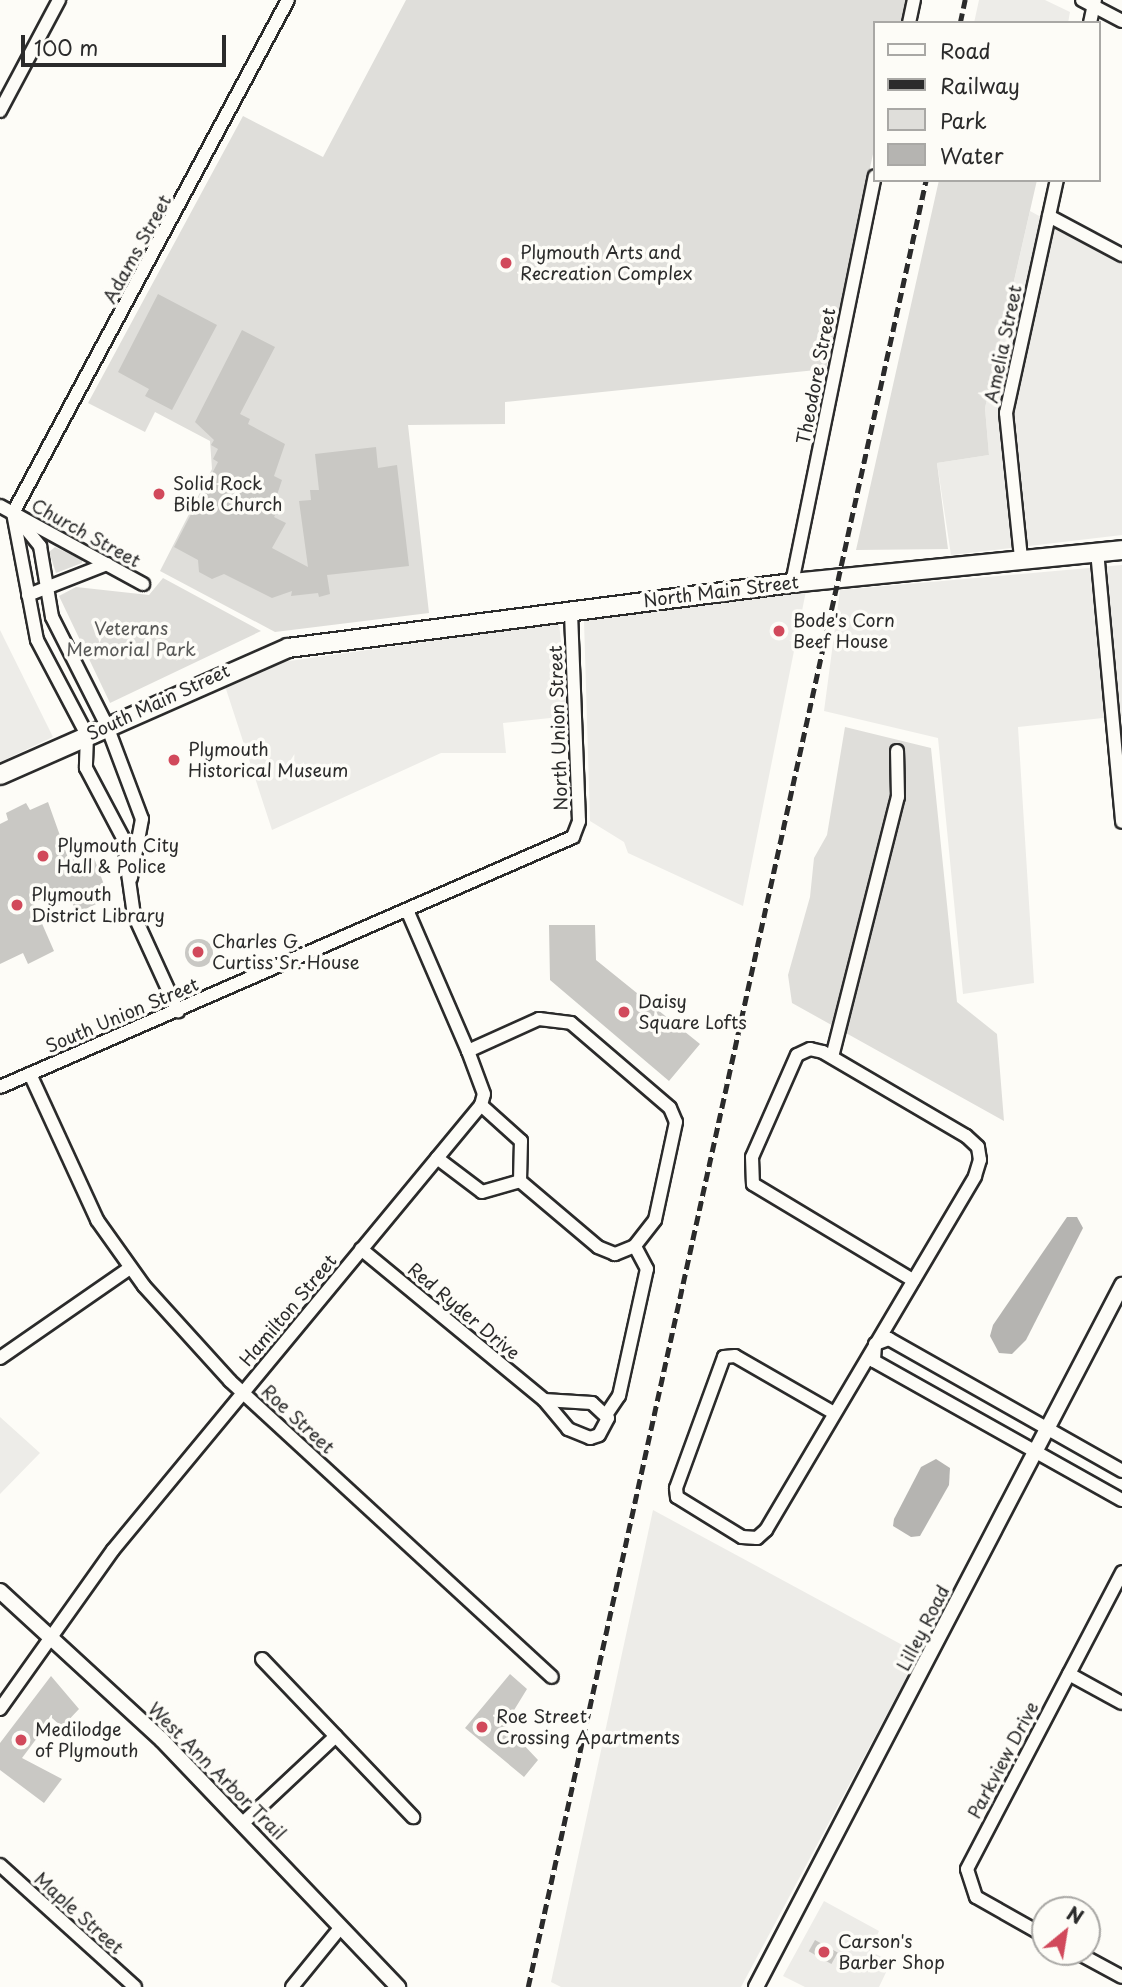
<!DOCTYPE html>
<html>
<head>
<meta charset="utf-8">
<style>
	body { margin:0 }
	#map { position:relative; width:1122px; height:1987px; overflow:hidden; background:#fdfcf7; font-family:"Playpen Sans",sans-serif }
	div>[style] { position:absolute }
	.built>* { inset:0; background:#edece8 }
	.green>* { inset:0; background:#dfdeda }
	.water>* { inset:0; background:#b5b4b1 }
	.building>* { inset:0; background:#c9c8c4; transform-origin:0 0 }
	.round { border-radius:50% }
	.roads { filter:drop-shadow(2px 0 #2b2b2b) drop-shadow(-2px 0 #2b2b2b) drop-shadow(0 2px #2b2b2b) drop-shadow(0 -2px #2b2b2b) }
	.minor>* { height:12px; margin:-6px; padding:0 6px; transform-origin:6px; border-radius:6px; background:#fdfcf7 }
	.tertiary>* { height:14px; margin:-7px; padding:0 7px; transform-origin:7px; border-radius:7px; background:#fdfcf7 }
	.secondary>* { height:18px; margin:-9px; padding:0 9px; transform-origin:9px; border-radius:9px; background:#fdfcf7 }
	.rail>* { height:4.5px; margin-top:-2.25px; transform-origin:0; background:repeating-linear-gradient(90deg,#2b2b2b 0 10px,transparent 0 15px) }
	.dots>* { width:19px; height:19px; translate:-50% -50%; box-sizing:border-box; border:4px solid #fdfcf7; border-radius:50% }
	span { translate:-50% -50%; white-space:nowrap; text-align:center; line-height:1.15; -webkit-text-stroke:7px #fdfcf7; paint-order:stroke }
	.street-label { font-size:18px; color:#2b2b2b }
	.poi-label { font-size:18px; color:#2b2b2b }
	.left { translate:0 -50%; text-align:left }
	.park-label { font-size:18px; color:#585857 }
	.legend { position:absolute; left:873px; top:21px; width:228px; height:161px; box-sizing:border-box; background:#fdfcf7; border:2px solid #a9a8a5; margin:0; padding:9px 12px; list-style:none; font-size:21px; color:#2b2b2b }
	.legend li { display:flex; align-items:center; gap:14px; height:35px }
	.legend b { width:35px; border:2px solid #a9a8a5 }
	.north { position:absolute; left:1031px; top:1896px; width:70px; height:70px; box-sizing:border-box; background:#fdfcf7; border:2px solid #a9a8a5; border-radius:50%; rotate:30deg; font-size:19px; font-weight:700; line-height:28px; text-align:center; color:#2b2b2b }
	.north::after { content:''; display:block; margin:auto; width:24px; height:32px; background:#d1495b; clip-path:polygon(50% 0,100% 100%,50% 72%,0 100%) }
	.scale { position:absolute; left:21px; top:35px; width:205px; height:32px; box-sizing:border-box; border:4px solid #2b2b2b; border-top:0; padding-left:9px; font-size:21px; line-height:24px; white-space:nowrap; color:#2b2b2b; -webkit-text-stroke:5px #fdfcf7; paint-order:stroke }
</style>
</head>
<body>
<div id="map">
	<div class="built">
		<i style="clip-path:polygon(979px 0,1045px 0,1070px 12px,1068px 23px,974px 23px)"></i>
		<i style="clip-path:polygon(1030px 211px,1122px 261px,1122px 535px,951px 555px,937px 463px,989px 455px,985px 408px)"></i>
		<i style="clip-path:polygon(1122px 565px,1122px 716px,1018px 727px,1034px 983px,963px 994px,938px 738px,824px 711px,840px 590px)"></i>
		<i style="clip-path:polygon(806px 591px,743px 906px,628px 853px,624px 842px,590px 821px,584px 621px)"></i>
		<i style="clip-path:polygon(559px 623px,569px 716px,503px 723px,506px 753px,441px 753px,272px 830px,225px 686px,282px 662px)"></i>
		<i style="clip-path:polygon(0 630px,53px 737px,0 762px)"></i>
		<i style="clip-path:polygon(0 1417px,40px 1453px,0 1494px)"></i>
		<i style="clip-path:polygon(653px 1510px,919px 1654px,741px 1987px,561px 1987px,551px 1982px)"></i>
		<i style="clip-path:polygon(824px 1901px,879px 1931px,870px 1951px,891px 1962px,879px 1987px,805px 1987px,783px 1976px)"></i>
	</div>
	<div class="green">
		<i style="clip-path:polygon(406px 0,907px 0,902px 23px,875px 23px,875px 145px,826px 369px,505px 402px,505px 424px,408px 425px,429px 613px,275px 632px,160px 571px,212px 469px,210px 441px,155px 412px,145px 432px,88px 403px,243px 116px,323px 157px)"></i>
		<i style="clip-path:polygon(939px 180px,1037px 180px,985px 408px,989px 455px,937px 463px,948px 549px,856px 550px)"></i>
		<i style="clip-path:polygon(55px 547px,82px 560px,82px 563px,56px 573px,49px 552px)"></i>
		<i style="clip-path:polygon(163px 578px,261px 631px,110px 703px,59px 596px,76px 587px,149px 595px)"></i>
		<i style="clip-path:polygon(845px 727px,931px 748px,957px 1002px,997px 1034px,1004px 1121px,792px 1003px,788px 975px,810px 897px,814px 858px,827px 835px)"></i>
	</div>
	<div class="water">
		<i style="clip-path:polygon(1067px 1217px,1077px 1217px,1083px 1228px,1026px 1340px,1012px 1354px,999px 1353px,990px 1336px,993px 1325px)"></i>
		<i style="clip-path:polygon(936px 1459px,950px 1468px,949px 1485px,920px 1536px,911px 1537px,893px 1526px,894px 1519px,921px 1467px)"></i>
	</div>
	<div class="building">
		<i style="clip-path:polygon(158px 294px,217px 325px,172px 410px,145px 396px,149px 389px,118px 372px)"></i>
		<i style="clip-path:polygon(242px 330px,275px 347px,240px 414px,250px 419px,248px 424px,285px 444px,274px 476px,282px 480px,274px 504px,282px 503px,274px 517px,286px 523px,272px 548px,308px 567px,299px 501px,311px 500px,310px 490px,319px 490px,315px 454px,376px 447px,378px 468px,397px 465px,409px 566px,327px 575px,330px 594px,319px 597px,318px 593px,291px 596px,292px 591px,272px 598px,224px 574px,212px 579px,199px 572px,198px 560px,174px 547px,218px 462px,213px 459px,218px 449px,211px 445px,214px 440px,195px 422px)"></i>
		<i style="clip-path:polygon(48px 802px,68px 858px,91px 850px,109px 898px,77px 913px,70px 898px,58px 905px,52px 893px,33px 903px,54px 951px,28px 964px,23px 953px,0 964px,0 824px,8px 820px,6px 813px,26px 803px,30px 810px)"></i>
		<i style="clip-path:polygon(549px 925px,595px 925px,596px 960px,700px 1044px,669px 1081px,550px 980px)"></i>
		<i class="round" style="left:185px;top:939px;width:28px;height:28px"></i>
		<i style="clip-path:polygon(510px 1674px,527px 1689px,505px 1725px,538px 1760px,524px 1777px,465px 1728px)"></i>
		<i style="clip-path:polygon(51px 1676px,79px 1709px,62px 1727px,52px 1718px,22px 1758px,62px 1779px,44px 1803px,0 1770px,0 1743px)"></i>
		<i style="left:815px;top:1940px;width:26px;height:13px;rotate:29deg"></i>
	</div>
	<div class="roads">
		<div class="minor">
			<i style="left:1082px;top:0;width:45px;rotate:27.7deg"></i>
			<i style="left:909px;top:23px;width:24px;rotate:-78deg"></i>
			<i style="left:1090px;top:23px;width:24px;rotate:-78deg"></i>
			<i style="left:0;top:111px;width:126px;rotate:-62deg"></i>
			<i style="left:1049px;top:216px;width:83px;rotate:28.1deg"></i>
			<i style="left:0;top:506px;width:163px;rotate:28.6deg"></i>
			<i style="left:13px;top:513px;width:582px;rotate:-61.81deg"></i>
			<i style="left:13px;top:513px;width:129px;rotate:79.3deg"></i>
			<i style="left:37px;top:640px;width:107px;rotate:62.2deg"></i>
			<i style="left:87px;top:735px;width:33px;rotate:92deg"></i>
			<i style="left:86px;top:768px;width:79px;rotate:62.1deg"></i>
			<i style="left:123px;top:838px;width:78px;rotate:81.9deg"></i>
			<i style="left:134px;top:915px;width:106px;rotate:65.4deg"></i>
			<i style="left:13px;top:513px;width:43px;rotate:50.7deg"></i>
			<i style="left:40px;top:546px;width:72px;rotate:80.4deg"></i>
			<i style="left:52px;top:617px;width:122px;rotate:63.2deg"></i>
			<i style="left:107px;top:726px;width:99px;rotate:69.4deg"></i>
			<i style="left:142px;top:819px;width:60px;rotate:100.6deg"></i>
			<i style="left:1097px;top:551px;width:272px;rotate:84.7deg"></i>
			<i style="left:1021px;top:558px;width:146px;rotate:-95.9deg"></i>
			<i style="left:1006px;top:413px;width:239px;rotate:-77.7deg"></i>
			<i style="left:792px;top:583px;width:415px;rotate:-78.5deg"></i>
			<i style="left:28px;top:595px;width:85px;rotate:-21.4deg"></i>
			<i style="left:468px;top:1051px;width:78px;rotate:-24.3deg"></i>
			<i style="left:539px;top:1019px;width:32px;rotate:7deg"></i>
			<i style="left:571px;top:1023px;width:130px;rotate:40.6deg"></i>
			<i style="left:670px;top:1108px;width:15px;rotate:67deg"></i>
			<i style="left:676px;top:1122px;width:100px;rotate:102.1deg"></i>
			<i style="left:655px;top:1220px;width:33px;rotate:128deg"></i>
			<i style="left:635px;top:1246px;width:22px;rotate:158deg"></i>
			<i style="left:615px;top:1254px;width:18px;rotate:-158deg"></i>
			<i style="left:598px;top:1247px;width:102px;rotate:-139.8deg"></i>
			<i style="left:832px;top:1057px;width:268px;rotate:-75.8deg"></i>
			<i style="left:898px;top:797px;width:46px;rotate:-91.2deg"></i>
			<i style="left:30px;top:1074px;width:161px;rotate:65.3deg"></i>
			<i style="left:97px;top:1220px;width:81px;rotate:54.5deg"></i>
			<i style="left:144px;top:1286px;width:128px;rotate:47.8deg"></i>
			<i style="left:230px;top:1381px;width:437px;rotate:42.6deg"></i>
			<i style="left:0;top:1087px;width:625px;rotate:-23.57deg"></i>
			<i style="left:573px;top:837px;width:17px;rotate:-69deg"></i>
			<i style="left:579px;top:821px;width:212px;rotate:-92.2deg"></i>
			<i style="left:437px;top:1158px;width:56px;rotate:37.1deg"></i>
			<i style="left:482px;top:1192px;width:40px;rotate:-16deg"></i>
			<i style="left:520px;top:1181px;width:40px;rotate:-88.6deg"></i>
			<i style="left:521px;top:1141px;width:54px;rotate:-138deg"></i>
			<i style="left:361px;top:1249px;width:237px;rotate:39.5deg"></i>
			<i style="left:544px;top:1400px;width:38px;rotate:50deg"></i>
			<i style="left:568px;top:1429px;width:24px;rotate:22deg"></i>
			<i style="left:590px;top:1438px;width:9px;rotate:-18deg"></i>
			<i style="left:599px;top:1435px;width:19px;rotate:-62deg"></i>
			<i style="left:608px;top:1418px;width:22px;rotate:-137deg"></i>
			<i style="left:592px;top:1403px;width:48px;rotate:-176.4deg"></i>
			<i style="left:875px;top:1344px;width:15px;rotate:-20deg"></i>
			<i style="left:889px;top:1339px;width:268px;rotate:29.5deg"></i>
			<i style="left:875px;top:1345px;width:16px;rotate:94deg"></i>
			<i style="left:874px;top:1361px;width:284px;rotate:29.3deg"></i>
			<i style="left:0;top:1358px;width:158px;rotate:-34.7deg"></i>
			<i style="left:834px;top:1413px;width:114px;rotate:-150.1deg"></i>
			<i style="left:735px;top:1356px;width:11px;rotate:175deg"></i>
			<i style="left:724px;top:1357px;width:140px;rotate:110.1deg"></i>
			<i style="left:676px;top:1488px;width:9px;rotate:84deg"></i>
			<i style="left:677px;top:1497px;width:76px;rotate:31.6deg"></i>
			<i style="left:742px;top:1537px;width:15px;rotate:4deg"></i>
			<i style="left:757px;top:1538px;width:12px;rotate:-42deg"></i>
			<i style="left:766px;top:1530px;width:411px;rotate:-59.4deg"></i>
			<i style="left:975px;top:1176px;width:17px;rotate:-73deg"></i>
			<i style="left:980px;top:1160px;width:13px;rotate:-99deg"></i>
			<i style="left:978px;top:1147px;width:16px;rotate:-137deg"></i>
			<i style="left:966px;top:1136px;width:166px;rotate:-149.6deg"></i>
			<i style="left:823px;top:1052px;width:13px;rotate:-167deg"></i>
			<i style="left:810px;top:1049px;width:14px;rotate:155deg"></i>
			<i style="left:797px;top:1055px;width:111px;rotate:113.8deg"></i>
			<i style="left:752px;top:1157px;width:27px;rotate:88deg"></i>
			<i style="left:753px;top:1184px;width:187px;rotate:31deg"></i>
			<i style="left:606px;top:1415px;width:23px;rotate:-56deg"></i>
			<i style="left:619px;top:1396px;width:130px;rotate:-77.6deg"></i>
			<i style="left:647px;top:1269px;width:26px;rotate:-118deg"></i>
			<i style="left:262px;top:1659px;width:219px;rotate:46.3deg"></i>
			<i style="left:1069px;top:1674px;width:60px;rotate:28.7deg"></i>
			<i style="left:0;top:1709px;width:195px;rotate:-54.6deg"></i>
			<i style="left:113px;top:1550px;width:577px;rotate:-50.41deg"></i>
			<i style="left:481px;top:1105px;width:11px;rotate:-75deg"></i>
			<i style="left:484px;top:1094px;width:46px;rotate:-110.4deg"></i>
			<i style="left:468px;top:1051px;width:154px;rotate:-113.4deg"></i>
			<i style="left:243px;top:1823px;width:127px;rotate:-43.1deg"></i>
			<i style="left:0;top:1865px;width:182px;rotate:42.1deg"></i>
			<i style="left:1045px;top:1936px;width:79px;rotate:-150.5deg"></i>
			<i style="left:976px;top:1897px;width:29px;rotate:-108deg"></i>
			<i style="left:967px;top:1869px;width:335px;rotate:-62.4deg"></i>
			<i style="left:1076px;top:1952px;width:52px;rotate:28.5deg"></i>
			<i style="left:292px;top:1987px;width:77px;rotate:-50.8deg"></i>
		</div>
		<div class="tertiary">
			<i style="left:0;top:1591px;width:220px;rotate:42.6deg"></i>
			<i style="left:162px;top:1740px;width:342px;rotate:46.3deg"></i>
			<i style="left:756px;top:1987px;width:792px;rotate:-62.46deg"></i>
		</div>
		<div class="secondary">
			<i style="left:0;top:775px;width:315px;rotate:-23.8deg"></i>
			<i style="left:288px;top:648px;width:508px;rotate:-7.35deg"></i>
			<i style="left:792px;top:583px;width:332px;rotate:-5.7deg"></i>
		</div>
	</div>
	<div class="rail">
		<i style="left:960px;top:23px;width:24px;rotate:-78deg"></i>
		<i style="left:528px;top:1987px;width:1850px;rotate:-77.58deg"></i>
	</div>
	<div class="dots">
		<i style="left:506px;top:263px;background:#d1495b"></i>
		<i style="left:159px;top:494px;background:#d1495b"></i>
		<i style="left:779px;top:631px;background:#d1495b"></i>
		<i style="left:174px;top:760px;background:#d1495b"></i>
		<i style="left:43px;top:856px;background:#d1495b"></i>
		<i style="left:17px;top:905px;background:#d1495b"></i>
		<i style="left:198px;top:952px;background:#d1495b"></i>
		<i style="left:624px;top:1012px;background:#d1495b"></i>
		<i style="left:482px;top:1727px;background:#d1495b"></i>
		<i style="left:21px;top:1740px;background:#d1495b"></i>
		<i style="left:824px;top:1952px;background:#d1495b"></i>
	</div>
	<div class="street-label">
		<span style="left:137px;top:249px;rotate:-61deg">Adams Street</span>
		<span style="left:1003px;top:344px;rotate:-78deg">Amelia Street</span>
		<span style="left:816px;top:376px;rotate:-79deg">Theodore Street</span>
		<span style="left:86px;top:533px;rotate:29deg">Church Street</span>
		<span style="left:721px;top:591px;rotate:-7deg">North Main Street</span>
		<span style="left:158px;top:702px;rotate:-25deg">South Main Street</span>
		<span style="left:558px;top:728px;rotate:-92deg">North Union Street</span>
		<span style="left:122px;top:1015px;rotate:-23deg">South Union Street</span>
		<span style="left:288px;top:1310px;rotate:-50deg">Hamilton Street</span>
		<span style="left:464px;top:1311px;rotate:40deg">Red Ryder Drive</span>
		<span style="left:298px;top:1419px;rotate:43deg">Roe Street</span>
		<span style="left:923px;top:1628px;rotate:-63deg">Lilley Road</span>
		<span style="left:1003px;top:1760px;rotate:-62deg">Parkview Drive</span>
		<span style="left:217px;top:1771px;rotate:45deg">West Ann Arbor Trail</span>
		<span style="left:79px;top:1913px;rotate:42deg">Maple Street</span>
	</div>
	<div class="poi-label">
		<span class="left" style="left:520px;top:263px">Plymouth Arts and<br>Recreation Complex</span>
		<span class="left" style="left:173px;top:494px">Solid Rock<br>Bible Church</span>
		<span class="left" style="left:793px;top:631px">Bode's Corn<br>Beef House</span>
		<span class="left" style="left:188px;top:760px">Plymouth<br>Historical Museum</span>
		<span class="left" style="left:57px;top:856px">Plymouth City<br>Hall &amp; Police</span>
		<span class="left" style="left:31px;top:905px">Plymouth<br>District Library</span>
		<span class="left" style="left:212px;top:952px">Charles G.<br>Curtiss Sr. House</span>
		<span class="left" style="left:638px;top:1012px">Daisy<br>Square Lofts</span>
		<span class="left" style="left:496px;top:1727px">Roe Street<br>Crossing Apartments</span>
		<span class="left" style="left:35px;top:1740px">Medilodge<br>of Plymouth</span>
		<span class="left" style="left:838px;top:1952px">Carson's<br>Barber Shop</span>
	</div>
	<div class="park-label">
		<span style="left:131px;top:639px">Veterans<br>Memorial Park</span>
	</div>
	<ul class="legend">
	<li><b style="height:9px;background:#fdfcf7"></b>Road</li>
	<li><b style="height:9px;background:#2b2b2b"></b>Railway</li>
	<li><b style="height:19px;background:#dfdeda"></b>Park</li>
	<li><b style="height:19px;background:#b5b4b1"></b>Water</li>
	</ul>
	<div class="north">N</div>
	<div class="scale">100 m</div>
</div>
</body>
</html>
